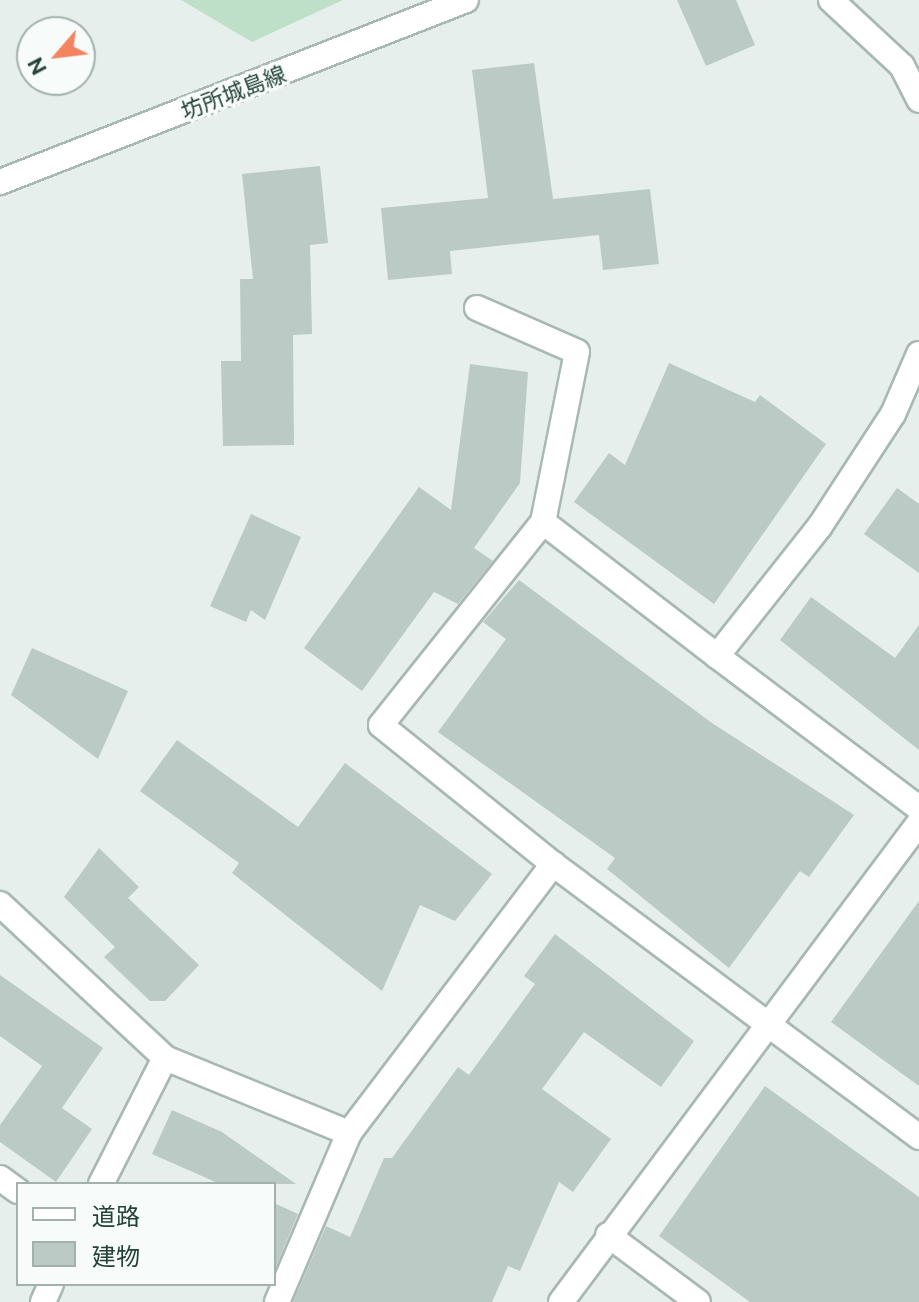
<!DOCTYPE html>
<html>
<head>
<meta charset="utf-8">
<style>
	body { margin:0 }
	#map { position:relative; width:919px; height:1302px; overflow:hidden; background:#e6efeb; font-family:Ubuntu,"Noto Sans JP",sans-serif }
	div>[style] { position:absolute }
	.green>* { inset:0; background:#bfe0c8 }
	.building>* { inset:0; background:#bbcac4 }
	.roads { filter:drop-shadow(2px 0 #a8b8b2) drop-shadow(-2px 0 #a8b8b2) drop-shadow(0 2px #a8b8b2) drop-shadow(0 -2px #a8b8b2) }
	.minor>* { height:24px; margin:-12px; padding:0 12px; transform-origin:12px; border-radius:12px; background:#fff }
	.secondary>* { height:24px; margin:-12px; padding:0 12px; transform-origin:12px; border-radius:12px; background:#fff }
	span { translate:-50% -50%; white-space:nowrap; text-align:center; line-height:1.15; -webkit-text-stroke:7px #f7fbf9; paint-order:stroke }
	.street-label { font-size:22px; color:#24423a }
	.legend { position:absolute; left:16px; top:1182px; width:260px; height:104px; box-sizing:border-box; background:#f7fbf9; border:2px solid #a3b1ad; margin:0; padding:10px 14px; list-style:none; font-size:24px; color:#24423a }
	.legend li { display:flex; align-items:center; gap:16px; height:40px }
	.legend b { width:40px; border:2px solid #a3b1ad }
	.north { position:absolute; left:16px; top:16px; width:80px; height:80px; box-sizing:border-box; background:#f7fbf9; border:2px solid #a3b1ad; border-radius:50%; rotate:242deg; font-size:22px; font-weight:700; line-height:32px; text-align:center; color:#24423a }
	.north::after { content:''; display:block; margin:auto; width:28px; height:36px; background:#f4845f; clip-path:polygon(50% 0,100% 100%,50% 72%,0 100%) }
</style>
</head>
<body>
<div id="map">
	<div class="green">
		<i style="clip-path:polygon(181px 0,343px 0,252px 42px)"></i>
	</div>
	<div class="building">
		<i style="clip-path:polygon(677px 0,736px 0,755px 45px,706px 66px)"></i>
		<i style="clip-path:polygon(534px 63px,553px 199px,650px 189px,659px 264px,603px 270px,599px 235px,450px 251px,452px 274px,388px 280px,381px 208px,488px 198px,472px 70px)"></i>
		<i style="clip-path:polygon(320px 166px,328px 243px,310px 245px,312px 334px,293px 335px,294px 445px,223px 446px,221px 361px,241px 361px,240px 279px,253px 279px,242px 174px)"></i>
		<i style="clip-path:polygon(669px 363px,755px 402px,760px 395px,826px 444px,714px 604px,574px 502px,609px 453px,625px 465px)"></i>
		<i style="clip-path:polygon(470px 364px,528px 372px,520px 483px,474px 548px,493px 561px,458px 604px,434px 592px,362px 691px,304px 648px,419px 487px,451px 510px)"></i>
		<i style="clip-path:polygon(897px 488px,919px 504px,919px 573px,864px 534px)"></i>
		<i style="clip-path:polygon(251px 514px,301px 537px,265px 620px,251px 610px,246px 622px,210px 606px)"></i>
		<i style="clip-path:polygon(519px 580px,712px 723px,854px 815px,809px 877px,800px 871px,729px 968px,607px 869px,615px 858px,438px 732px,506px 639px,483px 622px)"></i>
		<i style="clip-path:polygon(811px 597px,895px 658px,919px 625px,919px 750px,780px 640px)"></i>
		<i style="clip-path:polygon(32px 648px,128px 691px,98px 759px,11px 695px)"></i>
		<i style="clip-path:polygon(177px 740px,298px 827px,345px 763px,492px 874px,455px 921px,420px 905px,382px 991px,232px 873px,239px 863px,140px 791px)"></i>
		<i style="clip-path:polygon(99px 848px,139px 887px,128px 898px,199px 965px,165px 1001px,150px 1001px,104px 957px,115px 947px,64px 897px)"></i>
		<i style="clip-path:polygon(919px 901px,919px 1086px,831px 1022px)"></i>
		<i style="clip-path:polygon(555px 934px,694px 1041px,661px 1087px,584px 1032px,542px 1089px,611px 1139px,573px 1192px,559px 1182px,520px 1271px,508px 1266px,492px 1302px,293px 1302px,326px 1226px,350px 1237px,384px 1158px,392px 1158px,458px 1067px,469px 1075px,535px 984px,524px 976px)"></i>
		<i style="clip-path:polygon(0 975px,103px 1048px,62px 1108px,92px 1129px,56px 1182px,0 1142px,0 1125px,42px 1066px,0 1036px)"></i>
		<i style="clip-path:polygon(765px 1086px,919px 1197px,919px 1302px,750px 1302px,659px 1236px)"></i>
		<i style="clip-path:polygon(172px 1110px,222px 1132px,296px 1184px,220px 1184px,152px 1154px)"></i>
		<i style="clip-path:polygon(274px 1203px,298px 1214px,274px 1271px)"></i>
	</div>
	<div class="roads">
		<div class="minor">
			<i style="left:831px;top:0;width:97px;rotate:42.9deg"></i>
			<i style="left:902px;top:66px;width:38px;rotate:63deg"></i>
			<i style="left:477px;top:308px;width:109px;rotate:23.7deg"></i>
			<i style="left:577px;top:352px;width:173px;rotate:101.3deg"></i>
			<i style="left:919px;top:354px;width:65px;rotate:113.4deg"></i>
			<i style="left:893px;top:414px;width:134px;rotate:123.1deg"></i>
			<i style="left:820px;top:526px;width:166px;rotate:128.4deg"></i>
			<i style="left:717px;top:656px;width:253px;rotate:37deg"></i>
			<i style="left:553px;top:864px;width:221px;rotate:-141.1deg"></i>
			<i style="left:381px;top:725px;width:260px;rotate:-51.4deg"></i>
			<i style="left:543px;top:522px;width:220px;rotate:37.6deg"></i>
			<i style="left:0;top:904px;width:226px;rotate:43deg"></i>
			<i style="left:165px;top:1058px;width:199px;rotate:22.2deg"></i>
			<i style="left:349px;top:1133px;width:338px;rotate:-52.8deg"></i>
			<i style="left:553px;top:864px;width:457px;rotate:36.7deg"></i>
			<i style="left:0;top:1178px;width:22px;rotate:36deg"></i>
			<i style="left:101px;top:1184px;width:141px;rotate:-63.1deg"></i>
			<i style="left:608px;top:1235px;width:112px;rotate:36.7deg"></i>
			<i style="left:43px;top:1302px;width:20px;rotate:-66deg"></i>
			<i style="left:277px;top:1302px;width:184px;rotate:-66.9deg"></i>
			<i style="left:561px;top:1302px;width:598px;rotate:-53.23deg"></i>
		</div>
		<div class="secondary">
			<i style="left:0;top:182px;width:500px;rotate:-21.33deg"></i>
		</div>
	</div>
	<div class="street-label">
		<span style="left:233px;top:92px;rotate:-21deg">坊所城島線</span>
	</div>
	<ul class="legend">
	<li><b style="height:10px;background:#fff"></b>道路</li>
	<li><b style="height:22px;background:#bbcac4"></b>建物</li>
	</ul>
	<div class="north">N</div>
</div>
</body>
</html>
